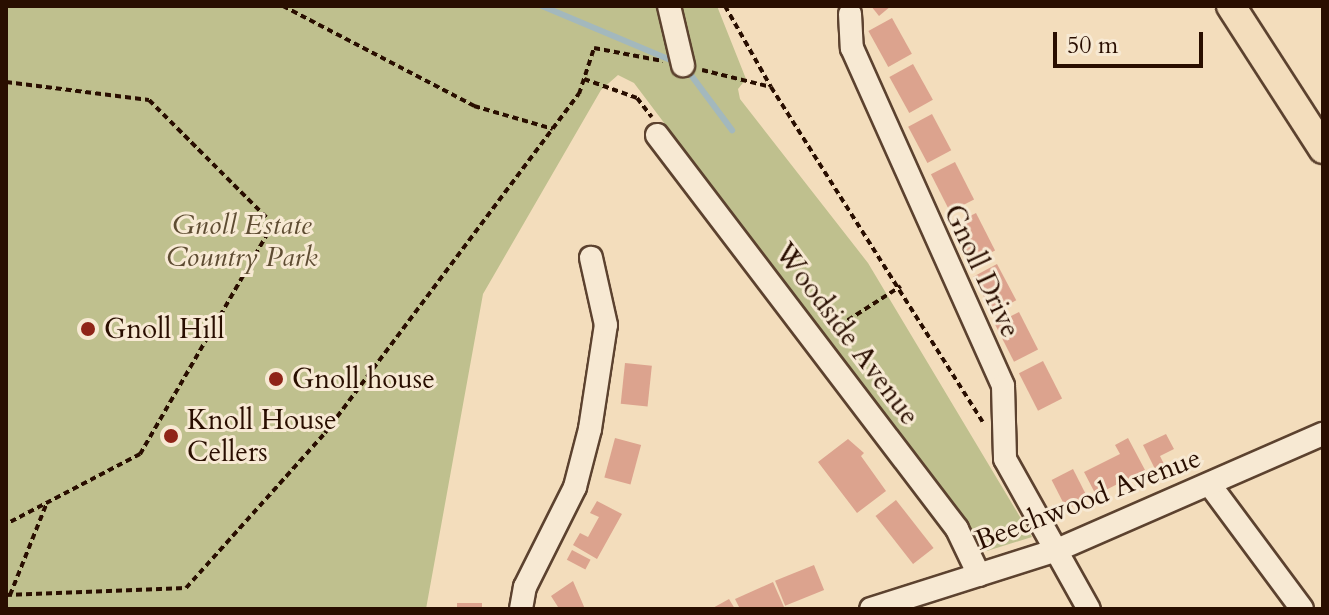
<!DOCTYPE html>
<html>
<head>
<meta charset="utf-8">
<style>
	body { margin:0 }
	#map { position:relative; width:1329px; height:615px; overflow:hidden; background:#f3ddbc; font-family:Cardo,serif }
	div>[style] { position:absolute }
	.green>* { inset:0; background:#bfc08e }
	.stream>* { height:6px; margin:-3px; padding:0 3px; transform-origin:3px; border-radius:3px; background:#a3b8bd }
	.building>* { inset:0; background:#dca38e; transform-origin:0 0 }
	.path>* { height:4px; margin-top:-2px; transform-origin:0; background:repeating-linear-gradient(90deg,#290e00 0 6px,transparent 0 10px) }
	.roads { filter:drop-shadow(2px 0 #5c422f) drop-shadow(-2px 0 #5c422f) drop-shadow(0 2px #5c422f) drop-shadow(0 -2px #5c422f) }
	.minor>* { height:22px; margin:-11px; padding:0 11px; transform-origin:11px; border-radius:11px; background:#f7e9d3 }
	.major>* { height:28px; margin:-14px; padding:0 14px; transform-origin:14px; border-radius:14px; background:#f3ddbc }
	.dots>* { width:22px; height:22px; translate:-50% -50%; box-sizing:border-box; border:4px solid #f7e9d3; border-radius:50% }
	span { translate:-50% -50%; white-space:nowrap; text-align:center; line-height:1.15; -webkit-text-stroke:6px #f7e9d3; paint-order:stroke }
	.park-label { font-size:28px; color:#5e4c32; font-style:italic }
	.street-label { font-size:28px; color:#290e00 }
	.poi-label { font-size:28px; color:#290e00 }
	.left { translate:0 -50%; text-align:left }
	.frame { position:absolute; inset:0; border:8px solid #290e00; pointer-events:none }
	.scale { position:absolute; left:1053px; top:32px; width:150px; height:36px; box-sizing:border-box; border:4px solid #290e00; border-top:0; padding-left:10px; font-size:24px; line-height:28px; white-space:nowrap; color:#290e00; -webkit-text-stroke:6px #f7e9d3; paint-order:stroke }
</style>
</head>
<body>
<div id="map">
	<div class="green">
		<i style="clip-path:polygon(6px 6px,717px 6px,746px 79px,738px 89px,740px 99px,868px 263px,1032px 537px,987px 551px,634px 83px,618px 75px,601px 90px,483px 294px,426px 609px,6px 609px)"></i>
	</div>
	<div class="stream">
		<i style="left:542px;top:6px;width:144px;rotate:22.8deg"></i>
		<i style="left:685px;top:67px;width:79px;rotate:53.3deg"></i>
	</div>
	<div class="building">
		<i style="clip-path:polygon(871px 6px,891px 6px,879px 16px)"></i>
		<i style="left:892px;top:18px;width:41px;height:27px;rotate:61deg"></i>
		<i style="left:913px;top:64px;width:41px;height:27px;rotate:61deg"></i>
		<i style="left:932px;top:114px;width:41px;height:27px;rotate:62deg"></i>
		<i style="left:955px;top:162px;width:42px;height:27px;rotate:63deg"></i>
		<i style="left:976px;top:213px;width:42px;height:27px;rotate:63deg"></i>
		<i style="left:997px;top:264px;width:41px;height:27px;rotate:62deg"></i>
		<i style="left:1019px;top:312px;width:42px;height:27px;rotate:63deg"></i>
		<i style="left:1043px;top:361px;width:42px;height:27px;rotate:63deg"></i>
		<i style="left:625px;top:363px;width:27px;height:41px;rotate:6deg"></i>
		<i style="clip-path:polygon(1166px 434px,1174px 449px,1160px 456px,1165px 466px,1156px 471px,1143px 445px)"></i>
		<i style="left:615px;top:438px;width:27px;height:41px;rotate:15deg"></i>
		<i style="clip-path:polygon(1128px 438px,1145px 470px,1096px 495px,1084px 472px,1120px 454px,1115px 445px)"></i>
		<i style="clip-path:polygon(848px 439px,864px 453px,861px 456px,886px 491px,857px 513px,818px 462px)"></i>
		<i style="left:1073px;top:469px;width:33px;height:24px;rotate:63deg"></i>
		<i style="left:896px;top:500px;width:61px;height:26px;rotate:52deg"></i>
		<i style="clip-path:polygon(597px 501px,622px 514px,597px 559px,573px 545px,580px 533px,588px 537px,599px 517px,590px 513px)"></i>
		<i style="left:572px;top:550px;width:21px;height:11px;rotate:28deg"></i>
		<i style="left:814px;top:565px;width:27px;height:42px;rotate:68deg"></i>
		<i style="clip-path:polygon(573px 581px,585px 609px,554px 609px,558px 607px,551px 596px)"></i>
		<i style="clip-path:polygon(773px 582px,784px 607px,740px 609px,735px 599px)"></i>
		<i style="clip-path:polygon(729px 599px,735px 609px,711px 609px)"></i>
		<i style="left:457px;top:603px;width:25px;height:6px"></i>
	</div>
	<div class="path">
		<i style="left:283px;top:6px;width:216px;rotate:27.6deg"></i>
		<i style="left:474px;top:106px;width:82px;rotate:16.2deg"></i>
		<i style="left:725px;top:6px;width:93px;rotate:60.4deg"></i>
		<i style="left:702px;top:70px;width:71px;rotate:13.8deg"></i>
		<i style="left:771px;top:87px;width:396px;rotate:57.7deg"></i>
		<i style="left:584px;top:79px;width:56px;rotate:19.7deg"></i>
		<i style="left:637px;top:98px;width:24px;rotate:52deg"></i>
		<i style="left:6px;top:82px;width:144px;rotate:7.2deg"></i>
		<i style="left:149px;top:100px;width:175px;rotate:45deg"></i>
		<i style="left:273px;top:224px;width:266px;rotate:120deg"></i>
		<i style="left:140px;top:454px;width:151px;rotate:152.4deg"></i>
		<i style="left:831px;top:331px;width:83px;rotate:-32.7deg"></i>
		<i style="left:6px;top:595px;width:180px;rotate:-2.2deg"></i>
		<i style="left:186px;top:588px;width:208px;rotate:-48.1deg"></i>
		<i style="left:325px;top:433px;width:424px;rotate:-53.2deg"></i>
		<i style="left:579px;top:94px;width:48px;rotate:-71.9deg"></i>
		<i style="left:594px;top:48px;width:70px;rotate:10.7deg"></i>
		<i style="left:10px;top:595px;width:97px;rotate:-68.2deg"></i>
	</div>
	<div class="roads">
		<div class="minor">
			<i style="left:669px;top:6px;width:61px;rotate:76.7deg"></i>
			<i style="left:850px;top:14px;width:34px;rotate:87deg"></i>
			<i style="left:852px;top:48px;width:370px;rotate:65.9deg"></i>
			<i style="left:1003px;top:386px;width:73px;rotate:88.4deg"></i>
			<i style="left:1005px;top:459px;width:172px;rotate:60.8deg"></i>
			<i style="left:657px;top:135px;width:495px;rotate:52.7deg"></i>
			<i style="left:957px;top:529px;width:51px;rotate:64.4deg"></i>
			<i style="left:1210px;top:485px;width:154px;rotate:53.4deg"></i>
			<i style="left:521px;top:609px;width:22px;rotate:-80deg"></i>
			<i style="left:525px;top:587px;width:112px;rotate:-63.4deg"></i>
			<i style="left:575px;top:487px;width:60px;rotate:-75.5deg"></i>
			<i style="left:590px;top:429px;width:105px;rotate:-81.3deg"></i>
			<i style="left:606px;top:325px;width:69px;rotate:-102.6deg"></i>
			<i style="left:871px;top:609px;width:195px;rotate:-17.6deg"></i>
			<i style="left:1057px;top:550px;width:290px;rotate:-23.6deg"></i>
		</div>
		<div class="major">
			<i style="left:1231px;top:6px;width:170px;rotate:57.2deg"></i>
		</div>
	</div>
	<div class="dots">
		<i style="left:88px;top:329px;background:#8f2418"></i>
		<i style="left:276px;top:379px;background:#8f2418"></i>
		<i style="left:171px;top:436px;background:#8f2418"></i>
	</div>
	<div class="park-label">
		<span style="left:242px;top:241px">Gnoll Estate<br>Country Park</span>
	</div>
	<div class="street-label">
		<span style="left:982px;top:271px;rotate:65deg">Gnoll Drive</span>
		<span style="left:847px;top:334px;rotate:53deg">Woodside Avenue</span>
		<span style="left:1088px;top:499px;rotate:-21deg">Beechwood Avenue</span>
	</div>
	<div class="poi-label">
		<span class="left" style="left:104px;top:329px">Gnoll Hill</span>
		<span class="left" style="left:292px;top:379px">Gnoll house</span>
		<span class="left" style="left:187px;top:436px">Knoll House<br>Cellers</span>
	</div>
	<div class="frame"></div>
	<div class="scale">50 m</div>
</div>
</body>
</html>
